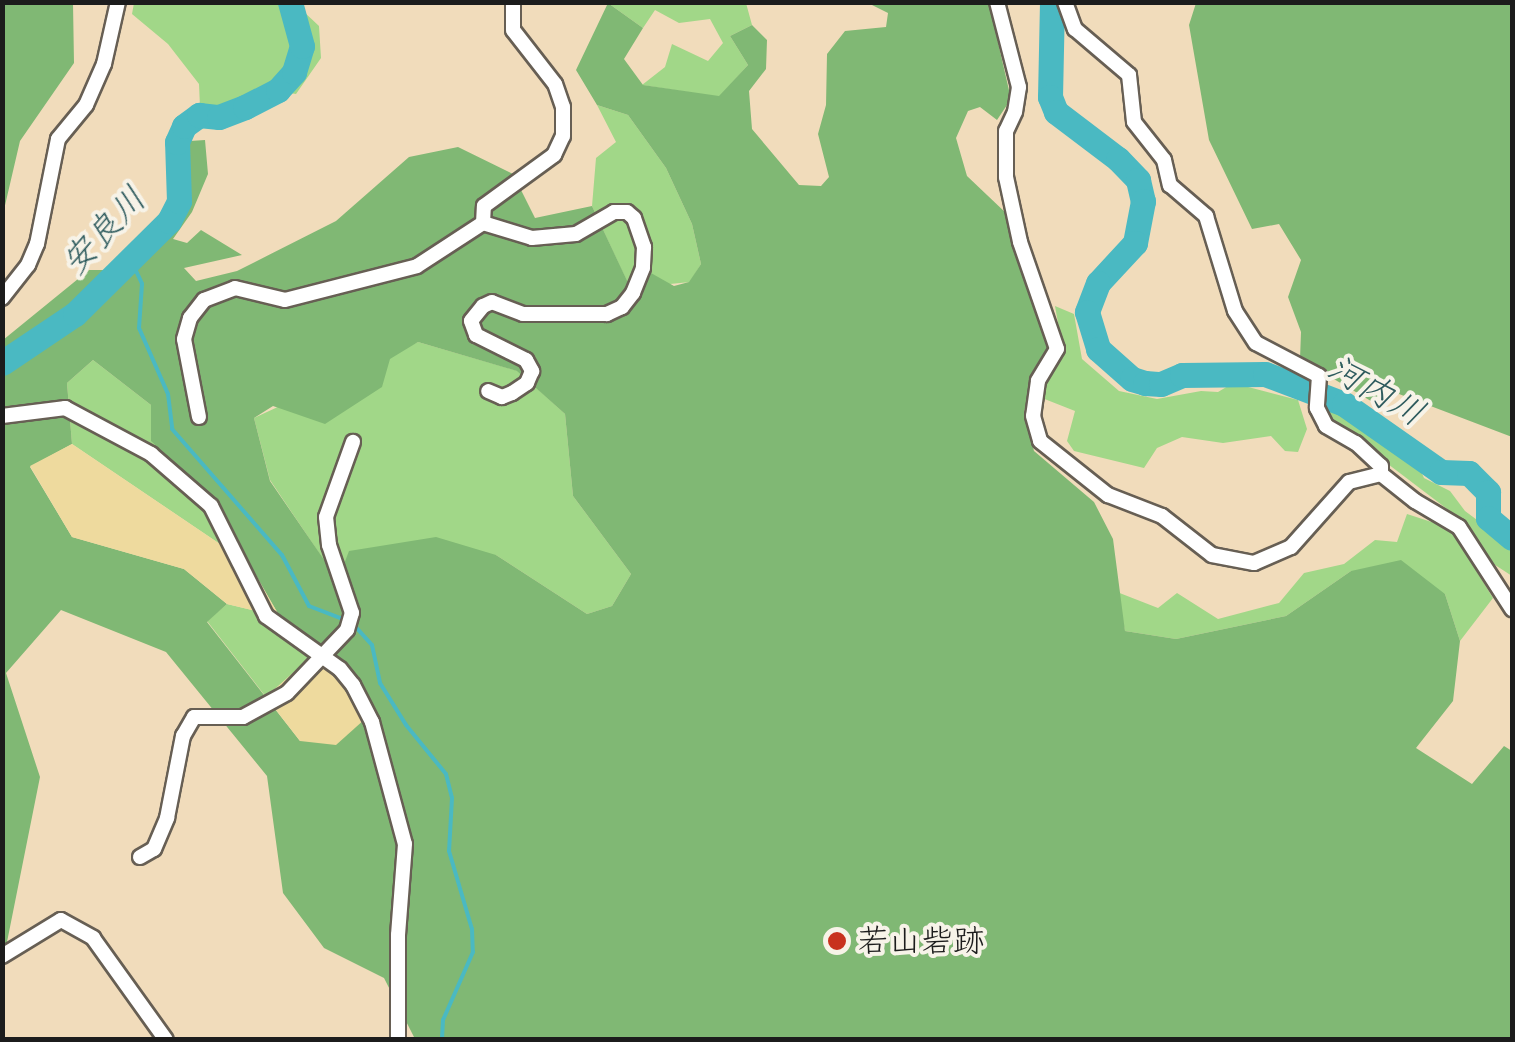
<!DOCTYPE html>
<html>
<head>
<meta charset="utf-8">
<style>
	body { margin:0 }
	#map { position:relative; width:1515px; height:1042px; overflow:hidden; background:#f1dcbb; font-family:"Comic Neue","Klee One",sans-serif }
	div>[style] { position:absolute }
	.green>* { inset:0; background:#a1d788 }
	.forest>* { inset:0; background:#80b874 }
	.sand>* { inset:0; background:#eeda9e }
	.stream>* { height:4px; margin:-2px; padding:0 2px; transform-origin:2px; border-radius:2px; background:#4ab9c2 }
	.river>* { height:25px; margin:-12.5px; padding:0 12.5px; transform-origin:12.5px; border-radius:12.5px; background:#4ab9c2 }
	.roads { filter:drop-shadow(2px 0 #675f54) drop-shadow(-2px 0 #675f54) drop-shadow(0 2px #675f54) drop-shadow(0 -2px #675f54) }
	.minor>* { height:14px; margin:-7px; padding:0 7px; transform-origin:7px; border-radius:7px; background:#fff }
	.dots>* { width:28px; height:28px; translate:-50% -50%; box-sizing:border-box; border:5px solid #f7f3e8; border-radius:50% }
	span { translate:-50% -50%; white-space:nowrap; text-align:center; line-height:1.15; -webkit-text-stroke:8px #f7f3e8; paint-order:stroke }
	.poi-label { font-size:32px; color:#1c1c1c }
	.left { translate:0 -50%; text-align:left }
	.water-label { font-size:35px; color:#2e5b5e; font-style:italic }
	.frame { position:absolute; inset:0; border:5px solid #1c1c1c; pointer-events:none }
</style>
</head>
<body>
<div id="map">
	<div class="green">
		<i style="clip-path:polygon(134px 3px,301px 3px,303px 11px,319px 26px,321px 58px,296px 94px,265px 89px,217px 112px,200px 107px,199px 84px,168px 44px,132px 14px)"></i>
		<i style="clip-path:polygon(608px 3px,746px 3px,752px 25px,730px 36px,748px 65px,719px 97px,642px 85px,665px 67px,672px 44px,708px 61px,723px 43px,710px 19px,679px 23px,655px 10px,643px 28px)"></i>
		<i style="clip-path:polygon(597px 105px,628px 115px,666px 168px,692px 224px,701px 264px,690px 282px,630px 288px,592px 206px,596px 158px,616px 142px)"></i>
		<i style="clip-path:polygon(1055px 306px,1074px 314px,1082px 359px,1119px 391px,1157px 399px,1201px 391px,1218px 392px,1233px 383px,1298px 400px,1307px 429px,1298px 452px,1285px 451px,1271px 436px,1223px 443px,1182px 437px,1157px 448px,1144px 468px,1074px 451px,1067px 441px,1075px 411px,1042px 398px,1047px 379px,1063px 351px)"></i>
		<i style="clip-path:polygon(418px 342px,518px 371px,565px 414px,573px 496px,631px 574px,612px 606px,587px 614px,496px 555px,338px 581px,270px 480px,254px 418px)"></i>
		<i style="clip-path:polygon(93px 360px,151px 405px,248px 563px,72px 444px,67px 383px)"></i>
		<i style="clip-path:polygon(1326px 409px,1349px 414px,1414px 456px,1424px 478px,1450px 491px,1465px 511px,1512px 546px,1512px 576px,1489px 561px,1459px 518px,1330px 420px)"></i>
		<i style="clip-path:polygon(1407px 514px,1450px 528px,1493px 598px,1460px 641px,1445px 594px,1351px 571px,1286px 616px,1176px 639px,1125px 631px,1117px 592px,1158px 608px,1177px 593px,1218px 619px,1279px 603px,1304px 573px,1344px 564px,1375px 540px,1397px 542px)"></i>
		<i style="clip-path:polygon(227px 604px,280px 617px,322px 647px,266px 697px,207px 621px)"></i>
	</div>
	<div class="forest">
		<i style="clip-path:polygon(3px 2px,73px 3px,74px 63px,20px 141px,3px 214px)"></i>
		<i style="clip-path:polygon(evenodd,608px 3px,643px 28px,624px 59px,643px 85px,719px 96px,748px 65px,730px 36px,752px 25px,767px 40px,766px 69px,749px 91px,752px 129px,799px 185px,821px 186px,829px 177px,818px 134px,826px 105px,827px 54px,845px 31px,886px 27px,888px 13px,868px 3px,989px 3px,1011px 99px,997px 120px,980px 107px,968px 111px,956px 138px,967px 176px,1007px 214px,1049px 345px,1033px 371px,1024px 413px,1034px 451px,1094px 502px,1113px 539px,1125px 631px,1176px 639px,1286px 616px,1351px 571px,1401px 560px,1445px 594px,1460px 641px,1453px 701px,1416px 748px,1472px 784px,1504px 746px,1512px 751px,1512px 1039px,415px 1039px,384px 978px,324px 948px,283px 893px,267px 776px,166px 652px,61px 610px,6px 673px,40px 777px,3px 962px,3px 340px,89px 270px,104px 270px,117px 280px,184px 208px,190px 141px,205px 140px,208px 174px,192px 212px,173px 239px,187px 243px,201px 230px,242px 255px,184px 268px,196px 281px,237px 271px,336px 221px,409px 157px,458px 147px,513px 174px,535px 218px,592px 206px,630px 287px,651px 273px,674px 286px,689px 282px,701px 264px,692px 224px,666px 168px,628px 115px,597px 105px,576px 70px,608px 3px,418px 342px,517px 371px,565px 414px,573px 496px,631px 574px,612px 606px,587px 614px,496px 555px,436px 537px,349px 551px,338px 580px,270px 481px,254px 418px,273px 406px,325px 424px,382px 387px,390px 359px,418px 342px,608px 3px,93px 360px,151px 405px,151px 441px,211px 497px,280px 617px,322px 647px,300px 741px,207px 622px,227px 604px,184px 569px,72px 537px,30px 467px,72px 444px,67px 383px,93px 360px)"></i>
		<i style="clip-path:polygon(1196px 3px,1512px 3px,1512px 437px,1399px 394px,1376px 404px,1300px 359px,1301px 332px,1288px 297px,1301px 260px,1279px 224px,1252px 229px,1209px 140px,1189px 25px)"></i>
	</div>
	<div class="sand">
		<i style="clip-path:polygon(72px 444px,248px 563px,280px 617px,227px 604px,184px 569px,72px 537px,30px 466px)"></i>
		<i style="clip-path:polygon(322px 647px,355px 676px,365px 719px,336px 745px,300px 741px,266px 697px)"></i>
	</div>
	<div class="stream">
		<i style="left:131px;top:260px;width:26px;rotate:65deg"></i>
		<i style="left:142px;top:284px;width:44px;rotate:93.9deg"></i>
		<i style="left:139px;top:328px;width:72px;rotate:66.3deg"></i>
		<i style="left:168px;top:394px;width:35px;rotate:83deg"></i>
		<i style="left:172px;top:429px;width:167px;rotate:48.9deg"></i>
		<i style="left:282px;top:555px;width:58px;rotate:62.1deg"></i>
		<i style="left:309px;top:606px;width:40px;rotate:21deg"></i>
		<i style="left:354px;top:625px;width:27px;rotate:48deg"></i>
		<i style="left:372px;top:645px;width:39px;rotate:78deg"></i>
		<i style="left:380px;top:683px;width:49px;rotate:58.2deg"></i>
		<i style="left:406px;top:725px;width:63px;rotate:50.8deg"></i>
		<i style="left:446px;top:774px;width:25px;rotate:76deg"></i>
		<i style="left:452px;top:798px;width:53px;rotate:93.2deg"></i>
		<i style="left:449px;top:851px;width:81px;rotate:73.6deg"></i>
		<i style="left:472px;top:929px;width:23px;rotate:88deg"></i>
		<i style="left:473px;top:952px;width:74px;rotate:113.8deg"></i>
		<i style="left:443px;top:1020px;width:20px;rotate:93deg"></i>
	</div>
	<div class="river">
		<i style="left:1052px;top:2px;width:95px;rotate:91.2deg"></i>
		<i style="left:1050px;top:97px;width:16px;rotate:68deg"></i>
		<i style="left:1056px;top:112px;width:78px;rotate:37.2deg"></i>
		<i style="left:1118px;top:159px;width:29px;rotate:46deg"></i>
		<i style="left:1138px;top:180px;width:22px;rotate:77deg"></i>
		<i style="left:1143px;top:201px;width:43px;rotate:100.8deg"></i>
		<i style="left:1135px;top:243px;width:54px;rotate:132.8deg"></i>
		<i style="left:1098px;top:283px;width:31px;rotate:111deg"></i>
		<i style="left:1087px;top:312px;width:39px;rotate:73deg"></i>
		<i style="left:1098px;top:349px;width:45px;rotate:41.4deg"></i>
		<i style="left:1132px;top:379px;width:14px;rotate:17deg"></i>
		<i style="left:1145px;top:383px;width:16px;rotate:4deg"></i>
		<i style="left:1161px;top:384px;width:23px;rotate:-23deg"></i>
		<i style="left:1182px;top:375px;width:83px;rotate:-0.7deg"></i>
		<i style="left:1265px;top:374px;width:85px;rotate:20.8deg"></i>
		<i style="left:1344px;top:404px;width:118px;rotate:35deg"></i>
		<i style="left:1441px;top:472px;width:28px;rotate:2deg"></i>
		<i style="left:1469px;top:473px;width:27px;rotate:45deg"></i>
		<i style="left:1488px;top:492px;width:26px;rotate:90deg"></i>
		<i style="left:1488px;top:518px;width:31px;rotate:40deg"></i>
		<i style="left:2px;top:363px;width:88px;rotate:-33.9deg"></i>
		<i style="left:75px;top:314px;width:132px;rotate:-44.7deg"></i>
		<i style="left:169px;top:221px;width:22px;rotate:-63deg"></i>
		<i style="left:179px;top:201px;width:59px;rotate:-91.9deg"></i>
		<i style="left:177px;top:142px;width:17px;rotate:-66deg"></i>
		<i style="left:184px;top:126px;width:19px;rotate:-36deg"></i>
		<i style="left:199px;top:115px;width:20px;rotate:6deg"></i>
		<i style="left:219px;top:117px;width:28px;rotate:-21deg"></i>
		<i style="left:245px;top:107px;width:37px;rotate:-27deg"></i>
		<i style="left:278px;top:90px;width:24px;rotate:-48deg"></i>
		<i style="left:294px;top:72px;width:27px;rotate:-73deg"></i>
		<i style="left:302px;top:46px;width:46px;rotate:-105.3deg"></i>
	</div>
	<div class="roads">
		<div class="minor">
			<i style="left:997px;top:2px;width:88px;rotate:75.5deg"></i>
			<i style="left:1019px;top:87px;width:25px;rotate:99deg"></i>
			<i style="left:1015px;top:112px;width:21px;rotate:115deg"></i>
			<i style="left:1006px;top:131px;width:46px;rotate:90deg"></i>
			<i style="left:1006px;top:177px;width:66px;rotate:77.8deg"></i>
			<i style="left:1020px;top:242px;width:113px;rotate:70.9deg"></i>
			<i style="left:1057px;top:349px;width:37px;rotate:121deg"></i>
			<i style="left:1038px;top:381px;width:35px;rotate:98deg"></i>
			<i style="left:1033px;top:416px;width:26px;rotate:74deg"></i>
			<i style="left:1040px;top:441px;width:87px;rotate:38.5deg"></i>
			<i style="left:1108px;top:495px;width:58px;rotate:21.3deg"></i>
			<i style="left:1162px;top:516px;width:63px;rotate:38deg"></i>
			<i style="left:1212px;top:555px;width:43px;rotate:10.8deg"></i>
			<i style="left:1254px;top:563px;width:40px;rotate:-23.4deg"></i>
			<i style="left:1291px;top:547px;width:87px;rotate:-48.3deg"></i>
			<i style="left:1349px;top:482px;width:33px;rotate:-14deg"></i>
			<i style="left:1065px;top:2px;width:29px;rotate:70deg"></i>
			<i style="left:1075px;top:29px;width:71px;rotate:40.4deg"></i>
			<i style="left:1129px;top:75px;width:47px;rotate:83.9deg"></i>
			<i style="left:1134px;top:122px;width:48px;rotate:51.7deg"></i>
			<i style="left:1164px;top:160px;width:26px;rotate:77deg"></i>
			<i style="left:1170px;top:185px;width:48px;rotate:40.7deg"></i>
			<i style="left:1206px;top:216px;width:99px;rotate:73deg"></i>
			<i style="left:1235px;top:311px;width:38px;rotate:57deg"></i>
			<i style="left:1256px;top:343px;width:71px;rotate:27.6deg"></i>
			<i style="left:1319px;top:376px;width:32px;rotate:94deg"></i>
			<i style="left:1317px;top:408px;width:20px;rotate:63deg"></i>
			<i style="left:1326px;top:426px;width:34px;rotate:30deg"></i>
			<i style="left:1356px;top:443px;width:34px;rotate:43deg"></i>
			<i style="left:1381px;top:466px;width:8px;rotate:90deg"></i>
			<i style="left:1381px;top:474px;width:43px;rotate:38.5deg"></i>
			<i style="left:1415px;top:501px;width:51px;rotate:30.6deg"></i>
			<i style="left:1459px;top:527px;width:98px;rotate:57.1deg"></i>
			<i style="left:483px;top:223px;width:51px;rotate:17deg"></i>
			<i style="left:532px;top:238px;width:44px;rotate:-5.2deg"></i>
			<i style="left:576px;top:234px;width:44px;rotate:-30.1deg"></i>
			<i style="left:614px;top:212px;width:13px"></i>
			<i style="left:627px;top:212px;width:9px;rotate:41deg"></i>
			<i style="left:634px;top:218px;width:31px;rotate:71deg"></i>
			<i style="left:644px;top:247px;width:21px;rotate:93deg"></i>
			<i style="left:643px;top:268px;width:27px;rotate:112deg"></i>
			<i style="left:633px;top:293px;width:18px;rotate:128deg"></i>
			<i style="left:622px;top:307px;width:17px;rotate:155deg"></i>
			<i style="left:607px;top:314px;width:84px;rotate:180deg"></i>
			<i style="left:523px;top:314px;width:33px;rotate:-159deg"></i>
			<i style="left:492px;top:302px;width:10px;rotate:156deg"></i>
			<i style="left:483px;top:306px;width:19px;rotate:129deg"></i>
			<i style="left:471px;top:321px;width:15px;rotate:70deg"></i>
			<i style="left:476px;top:335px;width:56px;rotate:26.6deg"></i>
			<i style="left:526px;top:360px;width:13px;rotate:61deg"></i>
			<i style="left:532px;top:371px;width:13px;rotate:113deg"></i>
			<i style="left:527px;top:383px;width:18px;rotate:146deg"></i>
			<i style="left:512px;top:393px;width:11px;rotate:158deg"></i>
			<i style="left:502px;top:397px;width:15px;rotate:-157deg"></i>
			<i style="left:2px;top:298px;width:42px;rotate:-51.8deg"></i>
			<i style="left:28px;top:265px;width:23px;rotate:-67deg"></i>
			<i style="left:37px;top:244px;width:107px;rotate:-78.7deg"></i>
			<i style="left:58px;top:139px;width:44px;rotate:-50.5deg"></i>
			<i style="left:86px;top:105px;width:45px;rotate:-66.3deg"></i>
			<i style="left:104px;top:64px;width:64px;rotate:-77.3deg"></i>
			<i style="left:2px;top:416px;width:64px;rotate:-7.2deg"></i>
			<i style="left:65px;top:408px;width:98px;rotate:28.1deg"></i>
			<i style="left:151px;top:454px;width:79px;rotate:40.9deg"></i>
			<i style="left:211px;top:506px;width:123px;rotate:63.4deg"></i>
			<i style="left:266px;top:616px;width:91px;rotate:35.6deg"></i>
			<i style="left:340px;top:669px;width:21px;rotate:51deg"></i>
			<i style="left:353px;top:685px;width:42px;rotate:62.8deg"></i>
			<i style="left:372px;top:722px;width:126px;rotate:74.9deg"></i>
			<i style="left:405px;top:844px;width:91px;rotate:94.4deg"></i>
			<i style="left:398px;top:935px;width:105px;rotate:90deg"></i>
			<i style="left:199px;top:417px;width:79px;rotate:-100.9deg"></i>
			<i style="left:184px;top:339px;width:22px;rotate:-74deg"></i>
			<i style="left:190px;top:318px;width:23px;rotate:-52deg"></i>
			<i style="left:204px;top:300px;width:33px;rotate:-21deg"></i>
			<i style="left:235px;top:288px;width:51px;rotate:13.5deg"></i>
			<i style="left:285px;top:300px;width:136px;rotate:-14.4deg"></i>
			<i style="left:417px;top:266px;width:79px;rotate:-33.1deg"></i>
			<i style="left:483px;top:223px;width:17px;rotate:-87deg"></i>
			<i style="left:484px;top:206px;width:87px;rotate:-36.1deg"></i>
			<i style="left:554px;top:155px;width:21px;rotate:-65deg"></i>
			<i style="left:563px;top:136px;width:29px;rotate:-90deg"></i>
			<i style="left:563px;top:107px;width:24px;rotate:-109deg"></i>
			<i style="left:555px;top:84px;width:68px;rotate:-127.9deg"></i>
			<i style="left:513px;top:30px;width:28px;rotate:-90deg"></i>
			<i style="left:140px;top:857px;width:16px;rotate:-30deg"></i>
			<i style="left:154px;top:849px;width:34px;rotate:-67deg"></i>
			<i style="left:167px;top:818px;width:84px;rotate:-79deg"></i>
			<i style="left:183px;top:736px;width:22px;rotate:-60deg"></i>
			<i style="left:194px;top:717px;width:49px"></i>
			<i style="left:243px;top:717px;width:50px;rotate:-28.6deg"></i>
			<i style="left:287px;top:693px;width:87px;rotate:-46.4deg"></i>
			<i style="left:347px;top:630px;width:18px;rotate:-74deg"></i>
			<i style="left:352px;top:613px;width:72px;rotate:-108.7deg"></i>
			<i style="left:329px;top:545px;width:28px;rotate:-96deg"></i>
			<i style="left:326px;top:517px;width:80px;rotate:-70.2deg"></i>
			<i style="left:2px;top:956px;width:69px;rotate:-31.4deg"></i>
			<i style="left:61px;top:920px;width:37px;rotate:29deg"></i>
			<i style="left:93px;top:938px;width:125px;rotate:54.4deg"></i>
		</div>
	</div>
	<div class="dots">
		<i style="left:837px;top:941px;background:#c8321e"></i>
	</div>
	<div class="poi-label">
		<span class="left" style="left:857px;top:941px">若山砦跡</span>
	</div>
	<div class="water-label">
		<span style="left:104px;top:231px;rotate:-47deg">安良川</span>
		<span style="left:1376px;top:391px;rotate:30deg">河内川</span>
	</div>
	<div class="frame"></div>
</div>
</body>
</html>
